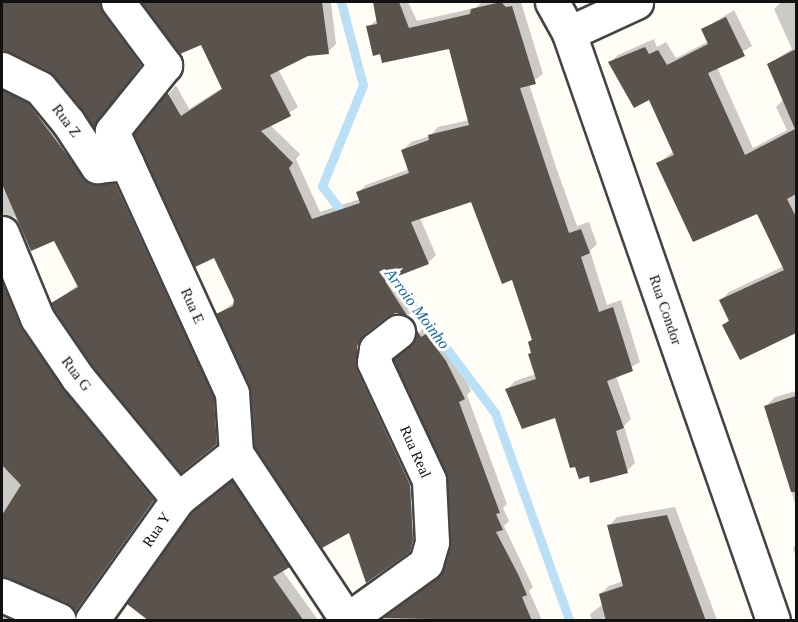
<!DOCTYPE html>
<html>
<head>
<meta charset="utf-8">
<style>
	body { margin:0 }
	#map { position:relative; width:798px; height:622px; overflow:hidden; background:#fffdf5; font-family:"Times New Roman",serif }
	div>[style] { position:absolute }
	.shadow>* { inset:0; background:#0003 }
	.stream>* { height:9px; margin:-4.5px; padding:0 4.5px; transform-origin:4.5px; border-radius:4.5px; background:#b9e0f7 }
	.building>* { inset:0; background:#5a524d }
	.roads { filter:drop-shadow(2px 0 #444) drop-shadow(-2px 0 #444) drop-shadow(0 2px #444) drop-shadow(0 -2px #444) }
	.minor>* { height:33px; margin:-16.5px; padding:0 16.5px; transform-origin:16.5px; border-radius:16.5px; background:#fff }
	span { translate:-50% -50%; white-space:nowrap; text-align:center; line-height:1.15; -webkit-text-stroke:6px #fff; paint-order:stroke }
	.street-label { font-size:15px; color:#111 }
	.water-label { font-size:16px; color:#1768a6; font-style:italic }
	.frame { position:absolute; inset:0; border:3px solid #111; pointer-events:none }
</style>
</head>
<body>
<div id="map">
	<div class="shadow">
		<i style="clip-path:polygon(2px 2px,111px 2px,148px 56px,94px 125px,49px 70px,2px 49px)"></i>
		<i style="clip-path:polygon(143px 2px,209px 2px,220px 16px,233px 2px,331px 2px,336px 44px,328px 52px,307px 54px,278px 69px,298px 107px,270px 125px,300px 154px,296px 159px,320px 212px,360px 199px,358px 193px,366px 185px,409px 169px,403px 150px,411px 142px,430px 136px,438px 127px,469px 120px,450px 47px,381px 52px,368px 27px,378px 19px,374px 2px,408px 2px,417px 21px,475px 8px,482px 2px,521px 2px,543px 74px,529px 84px,556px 167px,577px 226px,589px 222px,597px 244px,590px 251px,607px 305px,621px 300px,640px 362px,616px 376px,631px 419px,624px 426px,635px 463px,627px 471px,590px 475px,556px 416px,507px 389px,515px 381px,536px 374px,529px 342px,533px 338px,513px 278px,471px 200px,420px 218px,436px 255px,428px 263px,395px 275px,415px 308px,408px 315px,396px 312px,386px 316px,365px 337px,364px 361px,418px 476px,417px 542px,409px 550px,349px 531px,251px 385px,218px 314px,235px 302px,214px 256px,136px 134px,176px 85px,189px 109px,222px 88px,202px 44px,181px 52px)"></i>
		<i style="clip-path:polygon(781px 2px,796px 2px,796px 331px,741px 358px,724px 325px,730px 319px,721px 300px,729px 292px,784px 266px,757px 212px,657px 164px,674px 151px,650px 98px,609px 63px,618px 55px,654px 39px,657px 47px,666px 42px,676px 58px,709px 41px,703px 29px,734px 10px,752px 46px,717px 67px,753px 148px,787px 130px,776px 107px,784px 99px,769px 64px,792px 49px,774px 9px)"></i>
		<i style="clip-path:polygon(2px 78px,123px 176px,221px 389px,224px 435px,216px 443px,53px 303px,78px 285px,54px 239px,30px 249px,15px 217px,2px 215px)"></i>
		<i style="clip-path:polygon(2px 254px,161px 491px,76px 610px,67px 602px,2px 576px)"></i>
		<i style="clip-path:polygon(425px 324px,429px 331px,434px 328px,453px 353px,471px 391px,467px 395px,507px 504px,503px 508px,509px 521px,504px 526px,533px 587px,529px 591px,542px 620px,378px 620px,440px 576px,452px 547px,448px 472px,412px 345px)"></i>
		<i style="clip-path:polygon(796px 391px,796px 507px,766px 406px,775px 397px)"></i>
		<i style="clip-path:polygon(240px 474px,297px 558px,282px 570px,318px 620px,324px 615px,328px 620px,145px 620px,193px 513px)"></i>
		<i style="clip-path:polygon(675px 507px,717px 620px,592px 620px,590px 614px,603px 604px,600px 594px,609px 586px,623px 581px,609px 526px,617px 517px)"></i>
		<i style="clip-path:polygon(796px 545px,796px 558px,793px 548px)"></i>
		<i style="clip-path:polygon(2px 606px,40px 620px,2px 620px)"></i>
	</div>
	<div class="stream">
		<i style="left:341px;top:2px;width:86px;rotate:75.2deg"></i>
		<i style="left:363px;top:85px;width:109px;rotate:112.1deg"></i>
		<i style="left:322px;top:186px;width:41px;rotate:52.9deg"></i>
		<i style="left:387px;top:270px;width:179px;rotate:52.9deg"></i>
		<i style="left:495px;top:413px;width:220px;rotate:70.3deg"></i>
	</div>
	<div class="building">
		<i style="clip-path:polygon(2px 2px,100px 2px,103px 13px,141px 65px,94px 127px,54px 76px,2px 50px)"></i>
		<i style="clip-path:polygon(141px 2px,322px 2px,329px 54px,308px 56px,270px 75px,291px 116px,261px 131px,293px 163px,289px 168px,312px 219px,360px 203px,356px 192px,409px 173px,401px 150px,429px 140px,428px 135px,469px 125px,449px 49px,382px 63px,380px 54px,373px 56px,366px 26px,377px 24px,373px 2px,399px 2px,409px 28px,470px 14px,471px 9px,501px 2px,506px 7px,512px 6px,536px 84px,520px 88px,549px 175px,569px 233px,581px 229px,590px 253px,581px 257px,599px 312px,613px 307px,633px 371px,607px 381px,624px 428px,616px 431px,628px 473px,590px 483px,589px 476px,579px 479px,575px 467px,570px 468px,555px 418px,522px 429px,505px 389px,536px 379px,528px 354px,531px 353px,528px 342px,532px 340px,512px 280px,502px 284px,471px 202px,411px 222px,429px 264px,385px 281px,408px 317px,396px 313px,387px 317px,365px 334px,357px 346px,357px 370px,410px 485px,413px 540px,410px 552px,366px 583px,349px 533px,322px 548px,254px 447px,249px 386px,216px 314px,233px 306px,234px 300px,214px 258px,195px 267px,134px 134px,167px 92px,181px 116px,222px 89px,201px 45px,180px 54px)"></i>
		<i style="clip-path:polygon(726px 17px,745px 56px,708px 73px,745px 155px,795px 129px,767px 64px,796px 49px,796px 194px,787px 199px,796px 217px,796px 333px,740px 360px,722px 325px,729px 321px,719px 300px,784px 270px,757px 214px,693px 242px,656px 163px,674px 155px,649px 100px,634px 108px,608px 62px,645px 47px,649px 54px,658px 50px,667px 65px,708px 44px,701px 29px)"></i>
		<i style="clip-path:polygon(2px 90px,28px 103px,88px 183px,115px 183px,214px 398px,217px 444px,181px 473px,93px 367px,54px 309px,51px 303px,78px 287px,54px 241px,31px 251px,2px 184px)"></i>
		<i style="clip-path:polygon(2px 281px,21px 328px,63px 389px,154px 500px,75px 612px,67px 603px,2px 577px,2px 515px,21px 485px,2px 465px)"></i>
		<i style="clip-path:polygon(417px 330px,421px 337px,426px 334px,446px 361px,465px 399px,459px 402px,500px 513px,496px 514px,503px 530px,496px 532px,518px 574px,527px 595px,522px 597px,532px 621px,382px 618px,437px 578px,450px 547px,446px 472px,393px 359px,410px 346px)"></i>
		<i style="clip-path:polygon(796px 396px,796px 492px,791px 492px,764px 406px)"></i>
		<i style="clip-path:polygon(232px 480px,290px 567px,273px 577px,304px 621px,149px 621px,127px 604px,192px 512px)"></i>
		<i style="clip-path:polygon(667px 515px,706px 621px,606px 621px,599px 594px,623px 586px,607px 525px)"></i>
	</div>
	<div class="roads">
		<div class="minor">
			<i style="left:118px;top:2px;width:79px;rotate:53.3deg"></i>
			<i style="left:165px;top:65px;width:85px;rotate:128.8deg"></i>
			<i style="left:112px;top:131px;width:288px;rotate:65.4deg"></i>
			<i style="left:232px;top:393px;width:60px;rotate:86.2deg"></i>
			<i style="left:236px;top:453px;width:201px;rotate:56.4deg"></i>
			<i style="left:552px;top:2px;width:35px;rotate:61deg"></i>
			<i style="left:569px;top:33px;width:621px;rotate:70.84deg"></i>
			<i style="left:569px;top:33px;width:74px;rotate:-24.8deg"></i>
			<i style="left:2px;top:69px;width:42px;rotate:26.6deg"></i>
			<i style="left:40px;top:88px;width:44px;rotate:50.5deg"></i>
			<i style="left:68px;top:122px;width:53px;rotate:56.6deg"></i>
			<i style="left:97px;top:166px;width:30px;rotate:-6deg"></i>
			<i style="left:2px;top:233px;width:92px;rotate:67.6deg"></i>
			<i style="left:37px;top:318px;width:73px;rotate:55.7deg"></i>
			<i style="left:78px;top:378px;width:157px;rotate:50.4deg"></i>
			<i style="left:2px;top:595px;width:62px;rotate:23.7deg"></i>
			<i style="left:92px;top:620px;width:148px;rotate:-54.6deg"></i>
			<i style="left:178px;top:499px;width:74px;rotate:-38.4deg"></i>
			<i style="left:347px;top:620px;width:97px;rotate:-35.8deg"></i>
			<i style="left:426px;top:563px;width:22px;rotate:-74deg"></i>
			<i style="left:432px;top:542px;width:62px;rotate:-92.8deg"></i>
			<i style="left:429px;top:480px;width:130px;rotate:-115deg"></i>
			<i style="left:374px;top:362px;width:13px;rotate:-81deg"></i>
			<i style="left:376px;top:349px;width:28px;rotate:-38deg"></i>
		</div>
	</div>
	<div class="street-label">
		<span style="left:66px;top:121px;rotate:53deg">Rua Z</span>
		<span style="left:192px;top:306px;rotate:66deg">Rua E</span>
		<span style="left:665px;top:310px;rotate:71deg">Rua Condor</span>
		<span style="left:76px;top:374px;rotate:53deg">Rua G</span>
		<span style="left:415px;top:452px;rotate:66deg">Rua Real</span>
		<span style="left:157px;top:530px;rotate:-56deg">Rua Y</span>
	</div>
	<div class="water-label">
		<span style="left:417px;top:309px;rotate:53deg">Arroio Moinho</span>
	</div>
	<div class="frame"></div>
</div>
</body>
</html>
